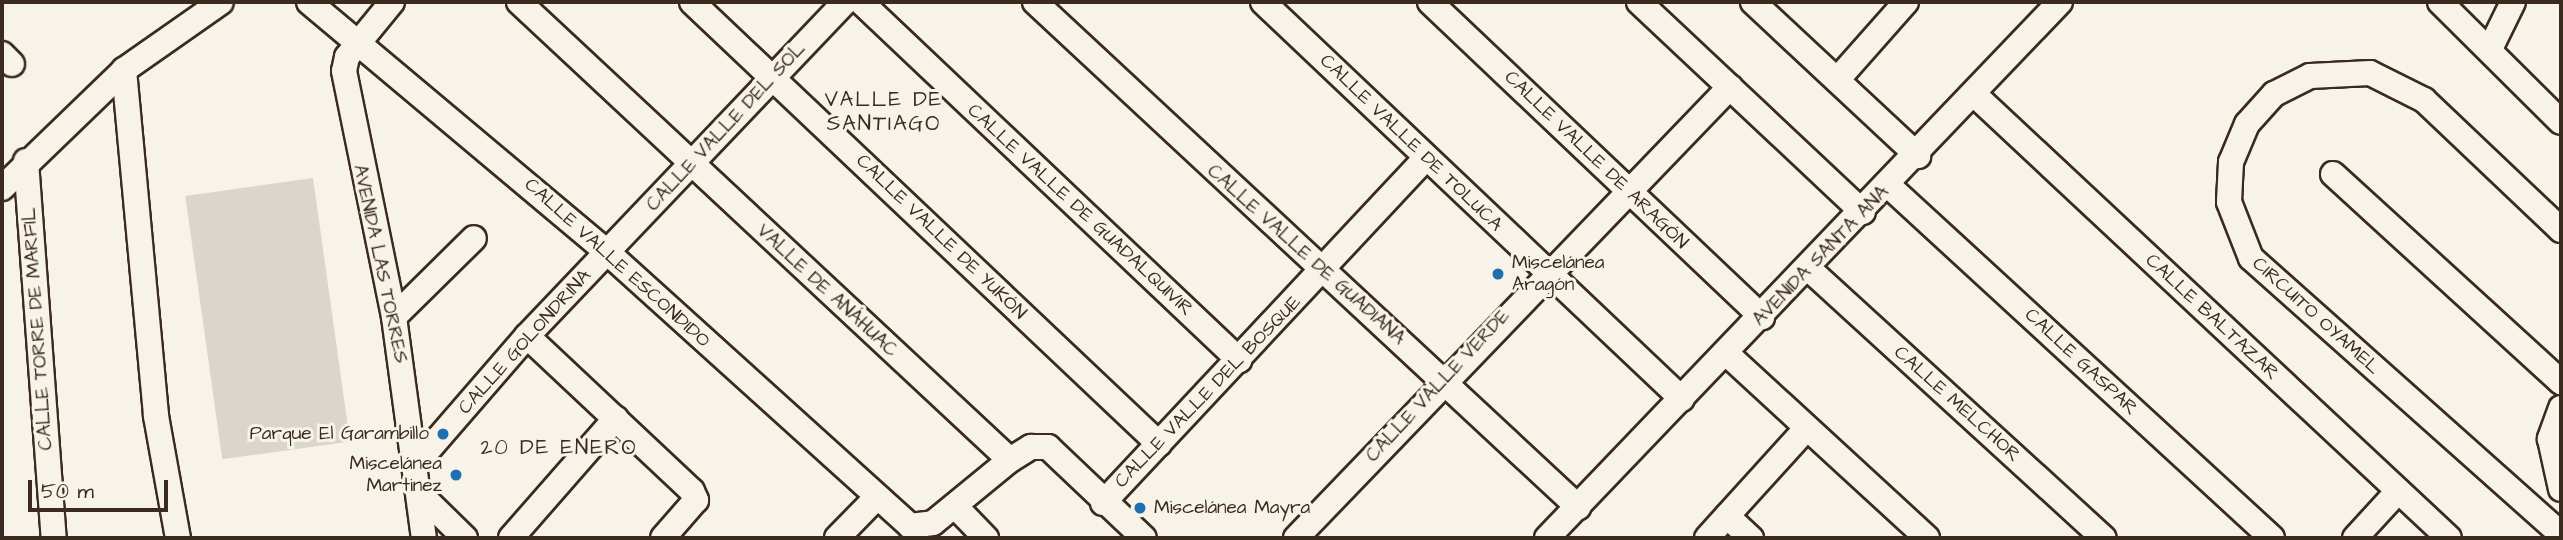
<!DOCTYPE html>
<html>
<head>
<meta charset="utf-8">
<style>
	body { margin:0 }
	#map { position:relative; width:2563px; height:540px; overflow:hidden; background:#f7f3e8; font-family:"Architects Daughter",sans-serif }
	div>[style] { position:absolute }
	.green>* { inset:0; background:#dbd6cb; transform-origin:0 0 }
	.roads { filter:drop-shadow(2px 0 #3b2a1e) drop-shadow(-2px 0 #3b2a1e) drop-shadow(0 2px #3b2a1e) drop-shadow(0 -2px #3b2a1e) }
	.minor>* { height:24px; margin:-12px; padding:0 12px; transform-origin:12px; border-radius:12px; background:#f7f3e8 }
	.dots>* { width:19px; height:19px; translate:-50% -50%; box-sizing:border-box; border:4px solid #f7f3e8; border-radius:50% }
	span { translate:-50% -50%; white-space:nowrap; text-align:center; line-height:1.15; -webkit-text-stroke:6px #f7f3e8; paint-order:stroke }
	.street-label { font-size:19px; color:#3b2a1e }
	.poi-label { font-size:19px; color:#3b2a1e }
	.left { translate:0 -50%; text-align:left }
	.right { translate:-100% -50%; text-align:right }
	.neighbourhood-label { font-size:21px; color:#3b2a1e; letter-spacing:2px }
	.frame { position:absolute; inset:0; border:4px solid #3b2a1e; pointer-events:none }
	.scale { position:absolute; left:28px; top:480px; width:140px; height:32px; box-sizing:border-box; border:4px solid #3b2a1e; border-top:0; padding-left:9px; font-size:21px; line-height:24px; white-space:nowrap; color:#3b2a1e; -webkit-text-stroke:5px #f7f3e8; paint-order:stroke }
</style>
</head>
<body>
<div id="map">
	<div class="green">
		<i style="left:313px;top:178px;width:266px;height:129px;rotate:82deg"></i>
	</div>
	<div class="roads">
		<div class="minor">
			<i style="left:309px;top:2px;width:389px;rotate:40deg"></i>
			<i style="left:607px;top:252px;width:409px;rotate:42.1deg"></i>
			<i style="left:910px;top:526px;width:23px;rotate:-7deg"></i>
			<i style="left:933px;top:523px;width:99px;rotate:-39.3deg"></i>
			<i style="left:1010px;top:460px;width:25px;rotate:-32deg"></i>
			<i style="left:1031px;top:447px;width:17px"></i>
			<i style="left:1048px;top:447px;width:132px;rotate:43.5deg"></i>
			<i style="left:392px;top:2px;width:71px;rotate:129.3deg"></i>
			<i style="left:347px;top:57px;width:14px;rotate:102deg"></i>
			<i style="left:344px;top:71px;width:251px;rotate:78.5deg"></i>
			<i style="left:394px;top:317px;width:223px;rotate:82.3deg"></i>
			<i style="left:519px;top:2px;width:671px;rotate:43.01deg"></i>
			<i style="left:692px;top:2px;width:643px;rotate:43.42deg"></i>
			<i style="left:861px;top:2px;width:521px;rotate:43.44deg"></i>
			<i style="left:1035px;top:2px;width:742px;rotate:42.92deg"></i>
			<i style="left:1263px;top:2px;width:577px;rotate:43.46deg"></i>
			<i style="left:1430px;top:2px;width:458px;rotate:43.5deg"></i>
			<i style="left:1639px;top:2px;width:307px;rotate:43.2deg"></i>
			<i style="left:1753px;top:2px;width:226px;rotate:43deg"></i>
			<i style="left:2440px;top:2px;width:170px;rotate:44.8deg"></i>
			<i style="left:2490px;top:49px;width:52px;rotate:-63.9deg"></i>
			<i style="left:2px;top:54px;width:14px;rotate:45deg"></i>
			<i style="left:124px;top:70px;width:347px;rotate:84.7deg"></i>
			<i style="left:156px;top:416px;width:124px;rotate:79.8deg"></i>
			<i style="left:1837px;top:80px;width:104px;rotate:-48.5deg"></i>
			<i style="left:1976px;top:96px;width:647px;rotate:43.06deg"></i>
			<i style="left:26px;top:161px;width:378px;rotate:85.8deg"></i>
			<i style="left:2333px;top:174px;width:309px;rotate:42.4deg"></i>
			<i style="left:1889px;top:186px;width:520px;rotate:42.58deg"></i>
			<i style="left:2px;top:188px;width:170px;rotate:-44deg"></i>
			<i style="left:124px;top:70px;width:118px;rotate:-35deg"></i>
			<i style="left:2561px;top:230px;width:189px;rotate:-136.5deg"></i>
			<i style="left:2424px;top:100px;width:60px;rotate:-153.4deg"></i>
			<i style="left:2370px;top:73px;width:60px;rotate:177.1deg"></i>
			<i style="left:2310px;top:76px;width:40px;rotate:153.4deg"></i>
			<i style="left:2274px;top:94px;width:40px;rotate:132deg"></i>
			<i style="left:2247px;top:124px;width:41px;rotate:112.8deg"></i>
			<i style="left:2231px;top:162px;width:40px;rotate:92.9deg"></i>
			<i style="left:2229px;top:202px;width:60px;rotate:68.6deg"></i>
			<i style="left:2251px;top:258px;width:415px;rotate:41.7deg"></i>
			<i style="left:1809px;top:269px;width:399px;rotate:42.4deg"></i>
			<i style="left:394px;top:317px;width:112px;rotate:-44.6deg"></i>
			<i style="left:527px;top:336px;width:226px;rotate:43.2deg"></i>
			<i style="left:692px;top:491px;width:10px;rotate:66deg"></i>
			<i style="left:696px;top:500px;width:50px;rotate:131deg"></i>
			<i style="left:1726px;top:353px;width:273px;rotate:42.6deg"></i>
			<i style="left:2561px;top:408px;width:33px;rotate:110deg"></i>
			<i style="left:2550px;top:439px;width:51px;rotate:77.6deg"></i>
			<i style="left:417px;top:463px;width:168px;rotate:-49.1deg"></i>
			<i style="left:527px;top:336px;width:461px;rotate:-46.4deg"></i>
			<i style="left:420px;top:494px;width:63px;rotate:44.4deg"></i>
			<i style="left:1103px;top:503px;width:473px;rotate:-46.9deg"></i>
			<i style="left:957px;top:508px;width:42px;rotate:46deg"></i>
			<i style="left:1727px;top:516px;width:33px;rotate:43deg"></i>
			<i style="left:511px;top:538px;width:159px;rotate:-48.8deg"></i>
			<i style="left:837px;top:538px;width:56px;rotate:-45.7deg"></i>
			<i style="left:1296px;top:538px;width:626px;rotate:-46.1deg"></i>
			<i style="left:1547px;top:538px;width:742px;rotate:-46.26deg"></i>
			<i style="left:1707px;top:538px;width:146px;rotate:-47.8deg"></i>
			<i style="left:2355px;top:538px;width:64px;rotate:-47.5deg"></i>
		</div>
	</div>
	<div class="dots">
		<i style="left:1498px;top:274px;background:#1f6fb2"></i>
		<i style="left:443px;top:434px;background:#1f6fb2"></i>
		<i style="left:456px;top:475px;background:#1f6fb2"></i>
		<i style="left:1140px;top:508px;background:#1f6fb2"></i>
	</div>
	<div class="street-label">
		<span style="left:726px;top:127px;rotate:-47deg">CALLE VALLE DEL SOL</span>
		<span style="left:1411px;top:143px;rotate:44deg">CALLE VALLE DE TOLUCA</span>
		<span style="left:1596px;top:160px;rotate:44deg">CALLE VALLE DE ARAGÓN</span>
		<span style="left:1080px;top:210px;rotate:43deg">CALLE VALLE DE GUADALQUIVIR</span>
		<span style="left:941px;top:237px;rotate:44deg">CALLE VALLE DE YUKÓN</span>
		<span style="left:1306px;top:255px;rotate:42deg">CALLE VALLE DE GUADIANA</span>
		<span style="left:1821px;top:256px;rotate:-46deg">AVENIDA SANTA ANA</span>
		<span style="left:617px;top:263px;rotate:42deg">CALLE VALLE ESCONDIDO</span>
		<span style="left:380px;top:264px;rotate:78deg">AVENIDA LAS TORRES</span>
		<span style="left:827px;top:291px;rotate:43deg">VALLE DE ANÁHUAC</span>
		<span style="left:2316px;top:316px;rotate:42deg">CIRCUITO OYAMEL</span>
		<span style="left:2212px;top:317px;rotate:43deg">CALLE BALTAZAR</span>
		<span style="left:38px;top:329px;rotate:-94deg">CALLE TORRE DE MARFIL</span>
		<span style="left:525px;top:342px;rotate:-48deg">CALLE GOLONDRINA</span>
		<span style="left:2081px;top:362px;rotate:43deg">CALLE GASPAR</span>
		<span style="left:1438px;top:386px;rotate:-47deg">CALLE VALLE VERDE</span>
		<span style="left:1208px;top:392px;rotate:-46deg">CALLE VALLE DEL BOSQUE</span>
		<span style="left:1957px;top:404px;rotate:42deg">CALLE MELCHOR</span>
	</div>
	<div class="poi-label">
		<span class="left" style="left:1512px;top:274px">Miscelánea<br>Aragón</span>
		<span class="right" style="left:429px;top:434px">Parque El Garambillo</span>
		<span class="right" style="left:442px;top:475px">Miscelánea<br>Martinez</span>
		<span class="left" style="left:1154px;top:508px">Miscelánea Mayra</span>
	</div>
	<div class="neighbourhood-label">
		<span style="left:884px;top:112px">VALLE DE<br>SANTIAGO</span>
		<span style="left:559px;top:448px">20 DE ENERO</span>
	</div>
	<div class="frame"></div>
	<div class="scale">50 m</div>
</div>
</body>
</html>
